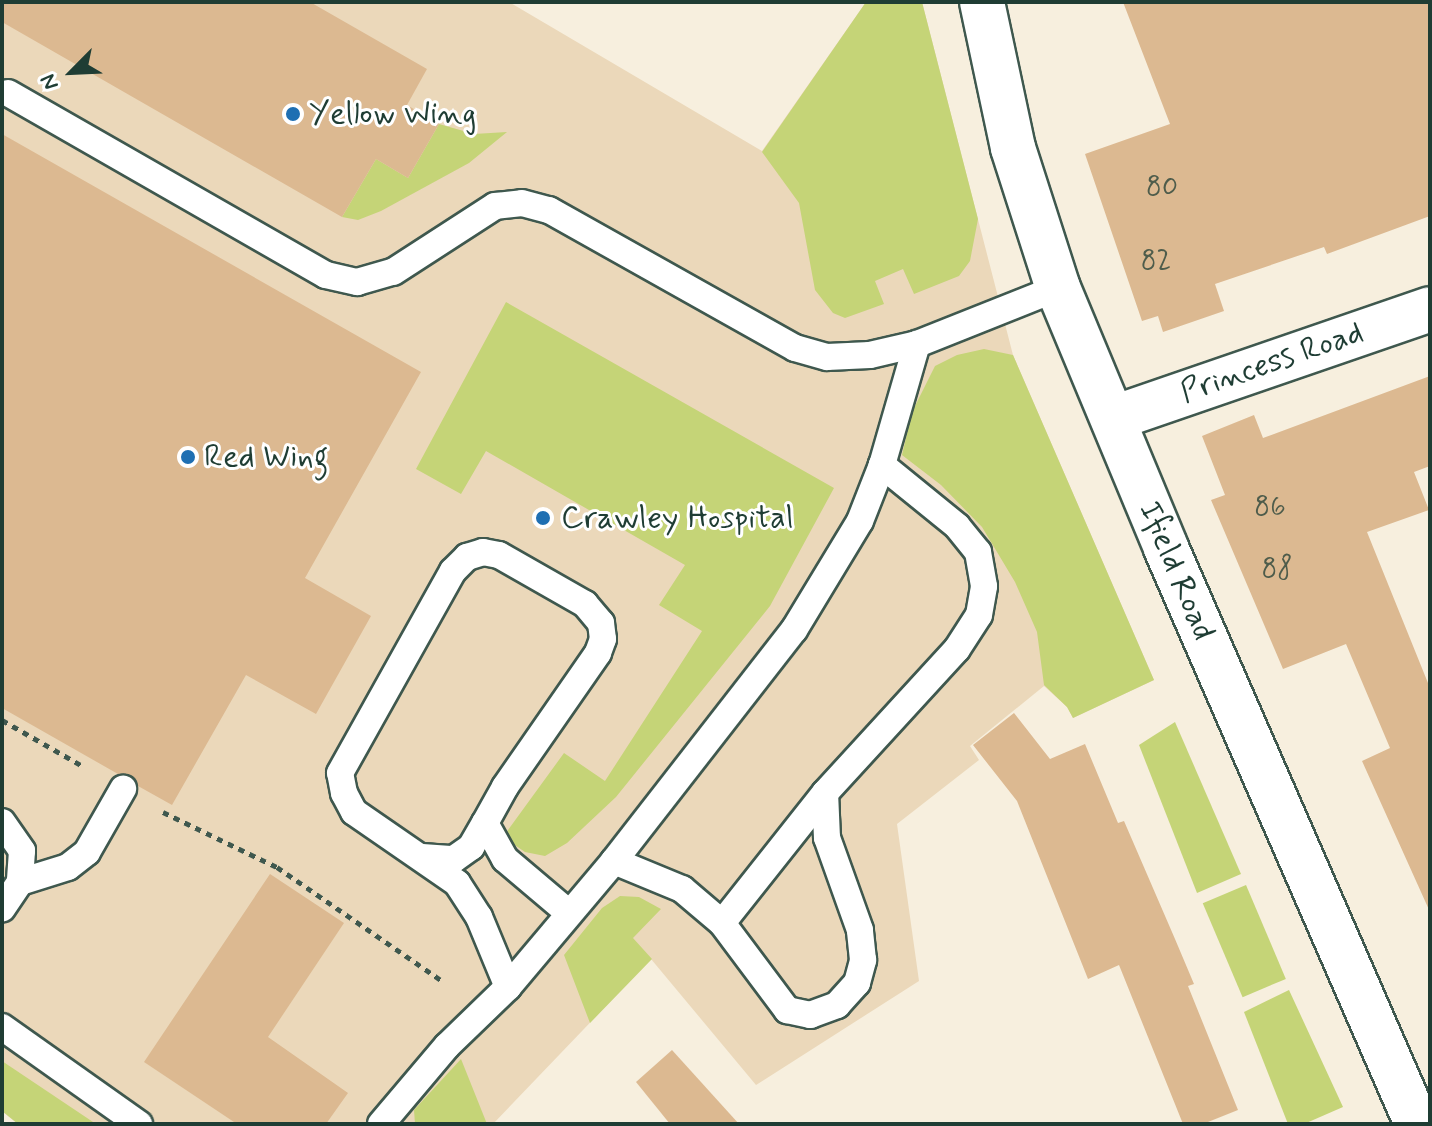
<!DOCTYPE html>
<html>
<head>
<meta charset="utf-8">
<style>
	body { margin:0 }
	#map { position:relative; width:1432px; height:1126px; overflow:hidden; background:#f7efde; font-family:Mynerve,sans-serif }
	div>[style] { position:absolute }
	.built>* { inset:0; background:#ebd8ba }
	.green>* { inset:0; background:#c5d477; transform-origin:0 0 }
	.building>* { inset:0; background:#dcb991 }
	.path>* { height:5px; margin-top:-2.5px; transform-origin:0; background:repeating-linear-gradient(90deg,#3f584e 0 6px,transparent 0 12px) }
	.roads { filter:drop-shadow(2px 0 #3f584e) drop-shadow(-2px 0 #3f584e) drop-shadow(0 2px #3f584e) drop-shadow(0 -2px #3f584e) }
	.service>* { height:26px; margin:-13px; padding:0 13px; transform-origin:13px; border-radius:13px; background:#fff }
	.minor>* { height:44px; margin:-22px; padding:0 22px; transform-origin:22px; border-radius:22px; background:#fff }
	.dots>* { width:22px; height:22px; translate:-50% -50%; box-sizing:border-box; border:4px solid #fff; border-radius:50% }
	span { translate:-50% -50%; white-space:nowrap; text-align:center; line-height:1.15; -webkit-text-stroke:6px #fff; paint-order:stroke }
	.number-label { font-size:28px; color:#4e5c4b }
	.number-label span { -webkit-text-stroke-width:0 }
	.poi-label { font-size:32px; color:#1f3d34 }
	.left { translate:0 -50%; text-align:left }
	.street-label { font-size:32px; color:#1f3d34 }
	.frame { position:absolute; inset:0; border:4px solid #1f3d34; pointer-events:none }
	.north { position:absolute; left:32px; top:32px; width:80px; height:80px; -webkit-text-stroke:6px #fff; paint-order:stroke; rotate:246deg; font-size:22px; font-weight:700; line-height:32px; text-align:center; color:#1f3d34 }
	.north::after { content:''; display:block; margin:auto; width:28px; height:36px; background:#1f3d34; clip-path:polygon(50% 0,100% 100%,50% 72%,0 100%) }
</style>
</head>
<body>
<div id="map">
	<div class="built">
		<i style="clip-path:polygon(2px 2px,509px 2px,762px 151px,866px 2px,922px 2px,1013px 355px,1154px 680px,1073px 718px,1067px 707px,1044px 686px,970px 746px,979px 760px,897px 824px,919px 981px,756px 1085px,651px 959px,493px 1124px,18px 1124px,2px 1111px)"></i>
	</div>
	<div class="green">
		<i style="clip-path:polygon(866px 2px,922px 2px,978px 219px,970px 261px,959px 276px,914px 294px,903px 269px,875px 281px,884px 304px,845px 318px,833px 313px,815px 290px,799px 203px,762px 152px)"></i>
		<i style="clip-path:polygon(439px 124px,474px 134px,507px 132px,469px 163px,381px 211px,358px 220px,342px 217px,376px 159px,408px 178px)"></i>
		<i style="clip-path:polygon(506px 302px,834px 488px,770px 606px,616px 797px,567px 843px,545px 856px,525px 852px,503px 837px,564px 753px,605px 781px,702px 631px,659px 605px,685px 565px,486px 451px,461px 494px,416px 469px)"></i>
		<i style="clip-path:polygon(984px 349px,1013px 355px,1154px 680px,1073px 718px,1067px 707px,1044px 685px,1037px 632px,1015px 582px,982px 527px,941px 485px,902px 455px,912px 412px,935px 366px,957px 355px)"></i>
		<i style="clip-path:polygon(1175px 722px,1241px 874px,1197px 893px,1139px 745px)"></i>
		<i style="left:1246px;top:885px;width:102px;height:47px;rotate:67deg"></i>
		<i style="clip-path:polygon(620px 896px,639px 897px,661px 909px,633px 938px,652px 959px,590px 1023px,564px 955px,602px 908px)"></i>
		<i style="clip-path:polygon(1289px 990px,1343px 1107px,1304px 1124px,1288px 1124px,1244px 1012px)"></i>
		<i style="clip-path:polygon(461px 1059px,487px 1124px,415px 1124px,414px 1110px)"></i>
		<i style="clip-path:polygon(2px 1061px,96px 1124px,18px 1124px,2px 1111px)"></i>
	</div>
	<div class="building">
		<i style="clip-path:polygon(2px 2px,310px 2px,427px 69px,407px 105px,439px 124px,408px 178px,376px 159px,342px 217px,2px 22px)"></i>
		<i style="clip-path:polygon(1123px 2px,1430px 2px,1430px 216px,1327px 254px,1324px 247px,1215px 284px,1224px 311px,1163px 332px,1158px 316px,1142px 321px,1085px 154px,1170px 124px)"></i>
		<i style="clip-path:polygon(2px 134px,421px 372px,305px 578px,371px 616px,316px 714px,246px 675px,172px 805px,138px 786px,132px 776px,118px 774px,2px 708px)"></i>
		<i style="clip-path:polygon(1430px 376px,1430px 466px,1414px 472px,1429px 510px,1367px 532px,1430px 688px,1430px 912px,1362px 761px,1390px 748px,1346px 644px,1283px 669px,1211px 500px,1225px 495px,1202px 436px,1254px 415px,1263px 438px)"></i>
		<i style="clip-path:polygon(1014px 713px,1050px 759px,1085px 744px,1118px 823px,1124px 821px,1175px 939px,1194px 984px,1188px 986px,1238px 1110px,1203px 1124px,1183px 1124px,1119px 965px,1088px 979px,1017px 801px,973px 745px)"></i>
		<i style="clip-path:polygon(270px 874px,344px 923px,268px 1037px,348px 1093px,326px 1124px,237px 1124px,144px 1062px)"></i>
		<i style="clip-path:polygon(672px 1050px,739px 1124px,670px 1124px,636px 1082px)"></i>
	</div>
	<div class="path">
		<i style="left:2px;top:720px;width:91px;rotate:29.7deg"></i>
		<i style="left:163px;top:812px;width:127px;rotate:25.8deg"></i>
		<i style="left:277px;top:867px;width:203px;rotate:34.6deg"></i>
	</div>
	<div class="roads">
		<div class="service">
			<i style="left:8px;top:93px;width:366px;rotate:29.8deg"></i>
			<i style="left:326px;top:275px;width:32px;rotate:13deg"></i>
			<i style="left:357px;top:282px;width:37px;rotate:-16deg"></i>
			<i style="left:393px;top:272px;width:121px;rotate:-32.9deg"></i>
			<i style="left:495px;top:206px;width:27px;rotate:-6deg"></i>
			<i style="left:522px;top:203px;width:28px;rotate:15deg"></i>
			<i style="left:549px;top:210px;width:282px;rotate:29.3deg"></i>
			<i style="left:795px;top:348px;width:33px;rotate:16deg"></i>
			<i style="left:827px;top:357px;width:43px;rotate:-2.7deg"></i>
			<i style="left:870px;top:355px;width:48px;rotate:-13.2deg"></i>
			<i style="left:2px;top:822px;width:35px;rotate:55deg"></i>
			<i style="left:22px;top:851px;width:31px;rotate:94deg"></i>
			<i style="left:20px;top:882px;width:32px;rotate:124deg"></i>
			<i style="left:422px;top:857px;width:32px;rotate:4deg"></i>
			<i style="left:454px;top:859px;width:21px;rotate:-35deg"></i>
			<i style="left:471px;top:847px;width:28px;rotate:-60deg"></i>
			<i style="left:614px;top:861px;width:74px;rotate:22.4deg"></i>
			<i style="left:682px;top:889px;width:52px;rotate:40.4deg"></i>
			<i style="left:722px;top:923px;width:166px;rotate:-51.6deg"></i>
			<i style="left:825px;top:793px;width:195px;rotate:-47.5deg"></i>
			<i style="left:957px;top:649px;width:40px;rotate:-57.1deg"></i>
			<i style="left:979px;top:615px;width:29px;rotate:-80deg"></i>
			<i style="left:984px;top:586px;width:35px;rotate:-100deg"></i>
			<i style="left:978px;top:552px;width:33px;rotate:-129deg"></i>
			<i style="left:957px;top:526px;width:97px;rotate:-140.9deg"></i>
			<i style="left:20px;top:882px;width:50px;rotate:-17.4deg"></i>
			<i style="left:68px;top:867px;width:24px;rotate:-38deg"></i>
			<i style="left:87px;top:852px;width:73px;rotate:-60.3deg"></i>
			<i style="left:722px;top:923px;width:109px;rotate:53.2deg"></i>
			<i style="left:787px;top:1010px;width:24px;rotate:12deg"></i>
			<i style="left:810px;top:1015px;width:29px;rotate:-20deg"></i>
			<i style="left:837px;top:1005px;width:30px;rotate:-48deg"></i>
			<i style="left:857px;top:983px;width:24px;rotate:-75deg"></i>
			<i style="left:863px;top:960px;width:30px;rotate:-96deg"></i>
			<i style="left:860px;top:930px;width:98px;rotate:-109.7deg"></i>
			<i style="left:827px;top:838px;width:45px;rotate:-92.5deg"></i>
			<i style="left:508px;top:987px;width:76px;rotate:-112.5deg"></i>
			<i style="left:479px;top:917px;width:40px;rotate:-122.9deg"></i>
			<i style="left:457px;top:883px;width:125px;rotate:-145.4deg"></i>
			<i style="left:354px;top:812px;width:21px;rotate:-118deg"></i>
			<i style="left:344px;top:793px;width:20px;rotate:-101deg"></i>
			<i style="left:340px;top:773px;width:231px;rotate:-60.8deg"></i>
			<i style="left:453px;top:571px;width:20px;rotate:-45deg"></i>
			<i style="left:467px;top:557px;width:17px;rotate:-17deg"></i>
			<i style="left:483px;top:552px;width:16px;rotate:11deg"></i>
			<i style="left:499px;top:555px;width:99px;rotate:29.7deg"></i>
			<i style="left:585px;top:604px;width:25px;rotate:50deg"></i>
			<i style="left:601px;top:623px;width:16px;rotate:83deg"></i>
			<i style="left:603px;top:639px;width:15px;rotate:110deg"></i>
			<i style="left:598px;top:653px;width:163px;rotate:124.8deg"></i>
			<i style="left:505px;top:787px;width:41px;rotate:119.1deg"></i>
			<i style="left:485px;top:823px;width:41px;rotate:60.9deg"></i>
			<i style="left:505px;top:859px;width:84px;rotate:40.2deg"></i>
			<i style="left:2px;top:1027px;width:168px;rotate:35.3deg"></i>
			<i style="left:381px;top:1124px;width:102px;rotate:-49.8deg"></i>
			<i style="left:447px;top:1046px;width:85px;rotate:-44deg"></i>
			<i style="left:508px;top:987px;width:165px;rotate:-49.9deg"></i>
			<i style="left:614px;top:861px;width:293px;rotate:-52.1deg"></i>
			<i style="left:794px;top:630px;width:127px;rotate:-58.8deg"></i>
			<i style="left:860px;top:521px;width:60px;rotate:-68.6deg"></i>
			<i style="left:882px;top:465px;width:126px;rotate:-73.9deg"></i>
			<i style="left:917px;top:344px;width:152px;rotate:-21.7deg"></i>
		</div>
		<div class="minor">
			<i style="left:982px;top:2px;width:149px;rotate:78deg"></i>
			<i style="left:1013px;top:148px;width:147px;rotate:72.2deg"></i>
			<i style="left:1058px;top:288px;width:282px;rotate:67.4deg"></i>
			<i style="left:1166px;top:548px;width:628px;rotate:66.45deg"></i>
			<i style="left:1114px;top:418px;width:334px;rotate:-19deg"></i>
		</div>
	</div>
	<div class="dots">
		<i style="left:293px;top:114px;background:#1f6fb2"></i>
		<i style="left:188px;top:457px;background:#1f6fb2"></i>
		<i style="left:543px;top:518px;background:#1f6fb2"></i>
	</div>
	<div class="number-label">
		<span style="left:1162px;top:188px">80</span>
		<span style="left:1156px;top:262px">82</span>
		<span style="left:1270px;top:508px">86</span>
		<span style="left:1277px;top:570px">88</span>
	</div>
	<div class="poi-label">
		<span class="left" style="left:309px;top:114px">Yellow Wing</span>
		<span class="left" style="left:204px;top:457px">Red Wing</span>
		<span class="left" style="left:561px;top:518px">Crawley Hospital</span>
	</div>
	<div class="street-label">
		<span style="left:1272px;top:363px;rotate:-19deg">Princess Road</span>
		<span style="left:1176px;top:571px;rotate:67deg">Ifield Road</span>
	</div>
	<div class="frame"></div>
	<div class="north">N</div>
</div>
</body>
</html>
